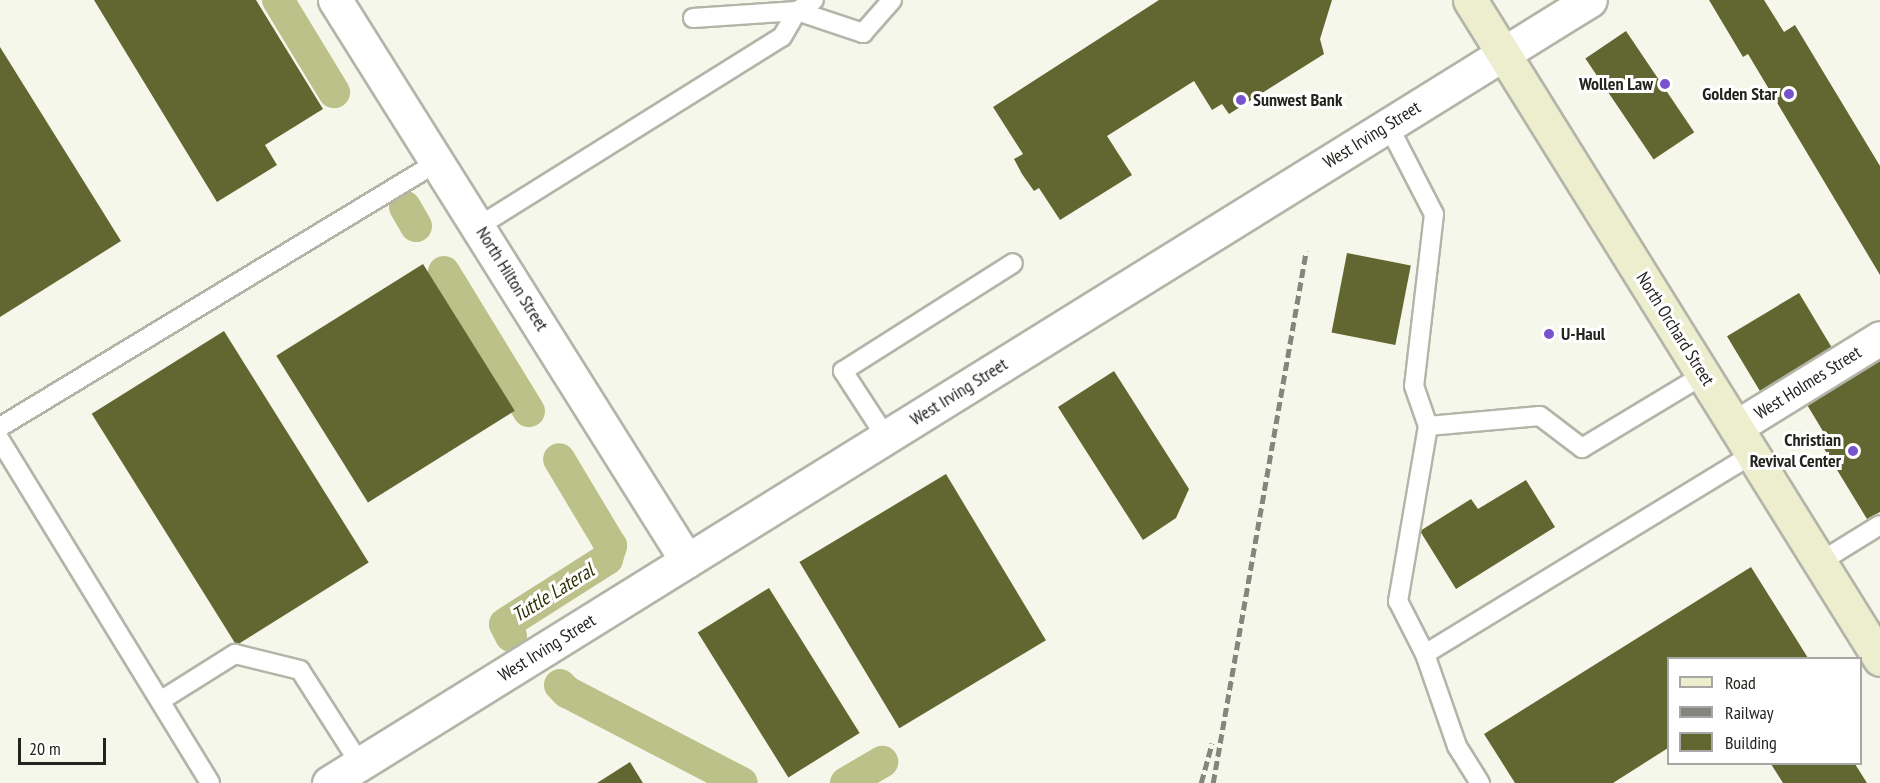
<!DOCTYPE html>
<html>
<head>
<meta charset="utf-8">
<style>
	body { margin:0 }
	#map { position:relative; width:1880px; height:783px; overflow:hidden; background:#f5f7ea; font-family:"PT Sans Narrow",sans-serif }
	div>[style] { position:absolute }
	.canal>* { height:32px; margin:-16px; padding:0 16px; transform-origin:16px; border-radius:16px; background:#bbc188 }
	.building>* { inset:0; background:#626731; transform-origin:0 0 }
	.roads { filter:drop-shadow(2px 0 #b3b5a9) drop-shadow(-2px 0 #b3b5a9) drop-shadow(0 2px #b3b5a9) drop-shadow(0 -2px #b3b5a9) }
	.service>* { height:18px; margin:-9px; padding:0 9px; transform-origin:9px; border-radius:9px; background:#fff }
	.minor>* { height:33px; margin:-16.5px; padding:0 16.5px; transform-origin:16.5px; border-radius:16.5px; background:#fff }
	.tertiary>* { height:33px; margin:-16.5px; padding:0 16.5px; transform-origin:16.5px; border-radius:16.5px; background:#fff }
	.secondary>* { height:33px; margin:-16.5px; padding:0 16.5px; transform-origin:16.5px; border-radius:16.5px; background:#eceecd }
	.rail>* { height:4.5px; margin-top:-2.25px; transform-origin:0; background:repeating-linear-gradient(90deg,#84857c 0 9px,transparent 0 13.5px) }
	.dots>* { width:16px; height:16px; translate:-50% -50%; box-sizing:border-box; border:3px solid #fff; border-radius:50% }
	span { translate:-50% -50%; white-space:nowrap; text-align:center; line-height:1.15; -webkit-text-stroke:6px #fff; paint-order:stroke }
	.poi-label { font-size:18px; color:#23231f; font-weight:700 }
	.right { translate:-100% -50%; text-align:right }
	.left { translate:0 -50%; text-align:left }
	.street-label { font-size:18px; color:#23231f }
	.water-label { font-size:20px; color:#2f3204; font-style:italic }
	.legend { position:absolute; left:1667px; top:657px; width:195px; height:108px; box-sizing:border-box; background:#fff; border:2px solid #a7a7a5; margin:0; padding:8px 10px; list-style:none; font-size:18px; color:#23231f }
	.legend li { display:flex; align-items:center; gap:12px; height:30px }
	.legend b { width:30px; border:2px solid #a7a7a5 }
	.scale { position:absolute; left:18px; top:738px; width:88px; height:27px; box-sizing:border-box; border:3px solid #23231f; border-top:0; padding-left:8px; font-size:18px; line-height:21px; white-space:nowrap; color:#23231f; -webkit-text-stroke:4px #fff; paint-order:stroke }
</style>
</head>
<body>
<div id="map">
	<div class="canal">
		<i style="left:278px;top:0;width:108px;rotate:58.7deg"></i>
		<i style="left:405px;top:207px;width:22px;rotate:60deg"></i>
		<i style="left:444px;top:272px;width:163px;rotate:58.6deg"></i>
		<i style="left:511px;top:636px;width:13px;rotate:-117deg"></i>
		<i style="left:505px;top:624px;width:121px;rotate:-32.5deg"></i>
		<i style="left:607px;top:559px;width:14px;rotate:-73deg"></i>
		<i style="left:611px;top:546px;width:101px;rotate:-120.9deg"></i>
		<i style="left:560px;top:685px;width:10px;rotate:45deg"></i>
		<i style="left:567px;top:692px;width:197px;rotate:27.5deg"></i>
		<i style="left:846px;top:783px;width:42px;rotate:-30.3deg"></i>
	</div>
	<div class="building">
		<i style="clip-path:polygon(94px 0,256px 0,323px 109px,265px 145px,277px 165px,217px 202px)"></i>
		<i style="clip-path:polygon(1159px 0,1332px 0,1320px 39px,1324px 54px,1229px 114px,1222px 104px,1212px 110px,1194px 81px,1107px 136px,1132px 175px,1060px 220px,1039px 188px,1034px 191px,1022px 174px,1014px 159px,1023px 154px,993px 107px)"></i>
		<i style="clip-path:polygon(1709px 0,1764px 0,1784px 32px,1795px 25px,1880px 166px,1880px 275px,1748px 54px,1743px 57px)"></i>
		<i style="left:1626px;top:31px;width:122px;height:49px;rotate:56deg"></i>
		<i style="clip-path:polygon(0 47px,121px 241px,0 317px)"></i>
		<i style="left:1347px;top:253px;width:65px;height:81px;rotate:11deg"></i>
		<i style="left:423px;top:264px;width:173px;height:173px;rotate:58deg"></i>
		<i style="left:1799px;top:293px;width:70px;height:84px;rotate:59deg"></i>
		<i style="left:224px;top:331px;width:273px;height:156px;rotate:58deg"></i>
		<i style="clip-path:polygon(1880px 357px,1880px 512px,1867px 519px,1820px 442px,1827px 438px,1806px 403px)"></i>
		<i style="clip-path:polygon(1114px 371px,1189px 489px,1176px 518px,1143px 540px,1058px 407px)"></i>
		<i style="left:946px;top:474px;width:194px;height:171px;rotate:59deg"></i>
		<i style="clip-path:polygon(1526px 480px,1555px 527px,1456px 589px,1420px 531px,1471px 499px,1478px 509px)"></i>
		<i style="clip-path:polygon(1751px 567px,1808px 658px,1668px 658px,1668px 748px,1613px 783px,1515px 783px,1484px 734px)"></i>
		<i style="left:769px;top:588px;width:171px;height:84px;rotate:58deg"></i>
		<i style="clip-path:polygon(630px 762px,643px 783px,597px 783px)"></i>
		<i style="clip-path:polygon(1771px 764px,1855px 764px,1867px 783px,1783px 783px)"></i>
	</div>
	<div class="roads">
		<div class="service">
			<i style="left:693px;top:18px;width:104px;rotate:-3.9deg"></i>
			<i style="left:797px;top:11px;width:70px;rotate:18.4deg"></i>
			<i style="left:863px;top:33px;width:44px;rotate:-48.7deg"></i>
			<i style="left:1388px;top:125px;width:100px;rotate:62.7deg"></i>
			<i style="left:1434px;top:214px;width:173px;rotate:96.6deg"></i>
			<i style="left:1414px;top:386px;width:42px;rotate:70.7deg"></i>
			<i style="left:1428px;top:426px;width:178px;rotate:99.7deg"></i>
			<i style="left:1398px;top:601px;width:59px;rotate:63deg"></i>
			<i style="left:479px;top:226px;width:357px;rotate:-32deg"></i>
			<i style="left:782px;top:37px;width:30px;rotate:-60deg"></i>
			<i style="left:797px;top:11px;width:20px;rotate:-33deg"></i>
			<i style="left:1428px;top:426px;width:112px;rotate:-5.1deg"></i>
			<i style="left:1540px;top:416px;width:53px;rotate:37.3deg"></i>
			<i style="left:1582px;top:448px;width:141px;rotate:-31.1deg"></i>
			<i style="left:0;top:427px;width:513px;rotate:-31.21deg"></i>
			<i style="left:886px;top:437px;width:79px;rotate:-123.1deg"></i>
			<i style="left:843px;top:371px;width:201px;rotate:-32.4deg"></i>
			<i style="left:0;top:440px;width:402px;rotate:58.5deg"></i>
			<i style="left:1820px;top:562px;width:70px;rotate:-31.7deg"></i>
			<i style="left:160px;top:701px;width:89px;rotate:-32.1deg"></i>
			<i style="left:235px;top:654px;width:67px;rotate:13.8deg"></i>
			<i style="left:300px;top:670px;width:112px;rotate:57.4deg"></i>
			<i style="left:1480px;top:783px;width:44px;rotate:-121.9deg"></i>
			<i style="left:1457px;top:746px;width:97px;rotate:-109.2deg"></i>
			<i style="left:1425px;top:654px;width:384px;rotate:-31.4deg"></i>
		</div>
		<div class="minor">
			<i style="left:335px;top:0;width:662px;rotate:57.89deg"></i>
			<i style="left:1736px;top:427px;width:169px;rotate:-31.7deg"></i>
		</div>
		<div class="tertiary">
			<i style="left:329px;top:783px;width:1484px;rotate:-31.84deg"></i>
		</div>
		<div class="secondary">
			<i style="left:1470px;top:0;width:776px;rotate:58.11deg"></i>
		</div>
	</div>
	<div class="rail">
		<i style="left:1201px;top:783px;width:41px;rotate:-74.6deg"></i>
		<i style="left:1213px;top:783px;width:540px;rotate:-80.08deg"></i>
	</div>
	<div class="dots">
		<i style="left:1665px;top:84px;background:#7753cd"></i>
		<i style="left:1789px;top:94px;background:#7753cd"></i>
		<i style="left:1241px;top:100px;background:#7753cd"></i>
		<i style="left:1549px;top:334px;background:#7753cd"></i>
		<i style="left:1853px;top:451px;background:#7753cd"></i>
	</div>
	<div class="poi-label">
		<span class="right" style="left:1653px;top:84px">Wollen Law</span>
		<span class="right" style="left:1777px;top:94px">Golden Star</span>
		<span class="left" style="left:1253px;top:100px">Sunwest Bank</span>
		<span class="left" style="left:1561px;top:334px">U-Haul</span>
		<span class="right" style="left:1841px;top:451px">Christian<br>Revival Center</span>
	</div>
	<div class="street-label">
		<span style="left:1372px;top:135px;rotate:-32deg">West Irving Street</span>
		<span style="left:512px;top:279px;rotate:58deg">North Hilton Street</span>
		<span style="left:1675px;top:329px;rotate:58deg">North Orchard Street</span>
		<span style="left:1808px;top:383px;rotate:-32deg">West Holmes Street</span>
		<span style="left:959px;top:392px;rotate:-32deg">West Irving Street</span>
		<span style="left:547px;top:648px;rotate:-32deg">West Irving Street</span>
	</div>
	<div class="water-label">
		<span style="left:553px;top:593px;rotate:-32deg">Tuttle Lateral</span>
	</div>
	<ul class="legend">
	<li><b style="height:8px;background:#eceecd"></b>Road</li>
	<li><b style="height:8px;background:#84857c"></b>Railway</li>
	<li><b style="height:16px;background:#626731"></b>Building</li>
	</ul>
	<div class="scale">20 m</div>
</div>
</body>
</html>
